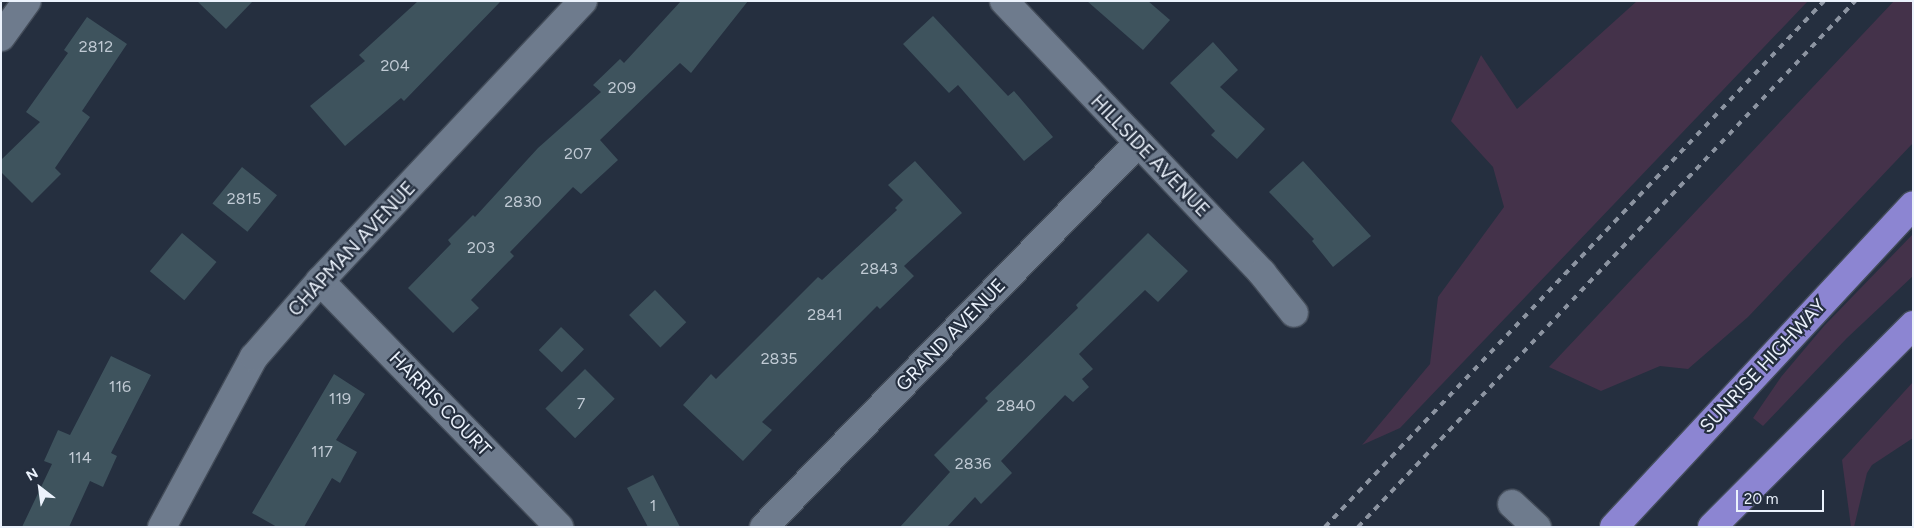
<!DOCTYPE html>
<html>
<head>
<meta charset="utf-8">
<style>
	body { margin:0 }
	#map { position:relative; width:1914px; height:528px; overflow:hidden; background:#252f3f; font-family:Figtree,sans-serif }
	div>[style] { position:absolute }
	.green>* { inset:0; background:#44324a }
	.building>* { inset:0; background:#3e535d; transform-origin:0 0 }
	.roads { filter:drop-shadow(1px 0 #434c59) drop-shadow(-1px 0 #434c59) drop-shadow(0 1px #434c59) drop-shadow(0 -1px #434c59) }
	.minor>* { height:28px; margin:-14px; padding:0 14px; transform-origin:14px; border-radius:14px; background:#6e7b8d }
	.highway>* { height:28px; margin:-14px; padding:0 14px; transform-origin:14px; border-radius:14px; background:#8c85d2 }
	.rail>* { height:4px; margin-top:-2px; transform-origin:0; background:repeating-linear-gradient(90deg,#8c94a1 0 6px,transparent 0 12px) }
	span { translate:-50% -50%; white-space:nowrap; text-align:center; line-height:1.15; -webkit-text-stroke:4.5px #252f3f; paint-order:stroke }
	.number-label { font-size:16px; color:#c0cad4 }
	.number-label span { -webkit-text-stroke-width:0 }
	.street-label { font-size:19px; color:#ebf2fc }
	.frame { position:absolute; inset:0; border:2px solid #ebf2fc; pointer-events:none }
	.north { position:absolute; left:15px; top:463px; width:50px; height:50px; -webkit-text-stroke:4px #252f3f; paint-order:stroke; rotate:330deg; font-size:14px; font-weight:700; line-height:20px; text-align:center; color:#ebf2fc }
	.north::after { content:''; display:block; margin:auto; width:18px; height:22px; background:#ebf2fc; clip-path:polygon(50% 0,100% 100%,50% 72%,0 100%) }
	.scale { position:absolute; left:1736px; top:490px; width:88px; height:22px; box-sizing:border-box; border:2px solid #ebf2fc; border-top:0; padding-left:6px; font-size:15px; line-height:18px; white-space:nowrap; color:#ebf2fc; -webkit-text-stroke:4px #252f3f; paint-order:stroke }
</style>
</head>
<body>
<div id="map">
	<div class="green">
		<i style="clip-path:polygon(1637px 1px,1808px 1px,1400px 428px,1362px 445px,1430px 364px,1438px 297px,1504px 207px,1493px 167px,1451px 121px,1481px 55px,1517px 109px)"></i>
		<i style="clip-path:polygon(1894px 1px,1913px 1px,1913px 143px,1748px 317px,1688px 369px,1660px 366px,1601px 391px,1549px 367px)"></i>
		<i style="clip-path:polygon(1913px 234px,1913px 276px,1847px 338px,1763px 426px,1753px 418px,1781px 377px,1824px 326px)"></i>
		<i style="clip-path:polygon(1913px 382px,1913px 438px,1872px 465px,1867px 473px,1854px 527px,1851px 527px,1842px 460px)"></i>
	</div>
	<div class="building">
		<i style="clip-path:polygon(197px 1px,253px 1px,226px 29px)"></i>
		<i style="clip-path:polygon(418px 1px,501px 1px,404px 101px,401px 98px,345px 146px,310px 106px,365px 61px,359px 55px)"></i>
		<i style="clip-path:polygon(681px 1px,748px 1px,691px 73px,680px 63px,600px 140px,618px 160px,581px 194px,573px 187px,510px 252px,514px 256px,471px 300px,479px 308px,453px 333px,408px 288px,451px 244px,448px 240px,473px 215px,475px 217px,538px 148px,601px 92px,593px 85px,620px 59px,624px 63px)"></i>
		<i style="clip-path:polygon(1087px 1px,1148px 1px,1170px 20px,1143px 50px)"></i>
		<i style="clip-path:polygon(933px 16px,1008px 96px,1014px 91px,1053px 137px,1024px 161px,958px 85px,949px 93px,903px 44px)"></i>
		<i style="clip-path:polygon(87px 17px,127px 44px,82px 111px,90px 117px,55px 168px,61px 174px,32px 203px,1px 172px,1px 160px,40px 122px,26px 112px,68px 53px,64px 50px)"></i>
		<i style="clip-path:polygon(1213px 42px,1238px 70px,1220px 87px,1265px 129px,1237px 159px,1211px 135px,1215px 131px,1170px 83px)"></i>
		<i style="clip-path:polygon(915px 161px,962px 213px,904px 266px,914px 276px,880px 309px,877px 306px,762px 422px,772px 430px,743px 461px,683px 405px,711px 374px,716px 379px,818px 277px,822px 280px,897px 210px,895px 208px,903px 200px,888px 185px)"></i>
		<i style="clip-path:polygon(1303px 161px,1371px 236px,1333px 267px,1312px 241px,1314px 239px,1269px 192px)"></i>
		<i style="left:242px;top:167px;width:45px;height:47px;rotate:39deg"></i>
		<i style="left:182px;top:233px;width:45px;height:50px;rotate:40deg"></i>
		<i style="clip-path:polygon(1148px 233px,1188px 271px,1158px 302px,1145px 290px,1079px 354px,1093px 369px,1082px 379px,1089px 387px,1073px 402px,1065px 395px,1001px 461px,1012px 473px,981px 504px,975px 497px,947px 527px,900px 527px,950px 472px,934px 455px,988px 401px,985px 398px,1078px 308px,1076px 305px)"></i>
		<i style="left:655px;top:290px;width:45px;height:36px;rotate:46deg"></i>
		<i style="left:561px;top:327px;width:32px;height:32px;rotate:44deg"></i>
		<i style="clip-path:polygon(111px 356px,151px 375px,111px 453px,117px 456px,103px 487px,90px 481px,69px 527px,22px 527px,52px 464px,44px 461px,58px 430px,70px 435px)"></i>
		<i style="left:585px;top:369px;width:42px;height:56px;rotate:45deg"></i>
		<i style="clip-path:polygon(334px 374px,365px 394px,336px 440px,357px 452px,340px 483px,332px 478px,304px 527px,277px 527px,252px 513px)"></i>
		<i style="clip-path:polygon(653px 475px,680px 527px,648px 527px,627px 488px)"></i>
	</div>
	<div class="roads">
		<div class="minor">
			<i style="left:1004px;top:1px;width:375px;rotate:46.5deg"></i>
			<i style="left:1262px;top:273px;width:51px;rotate:51.3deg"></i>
			<i style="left:1px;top:37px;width:44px;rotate:-54.2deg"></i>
			<i style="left:320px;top:281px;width:343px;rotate:45.8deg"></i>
			<i style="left:1512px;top:504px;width:34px;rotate:43deg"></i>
			<i style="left:162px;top:527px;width:193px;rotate:-61.6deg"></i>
			<i style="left:254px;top:357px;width:101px;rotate:-49deg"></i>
			<i style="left:320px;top:281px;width:384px;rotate:-46.8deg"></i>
			<i style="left:764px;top:527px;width:535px;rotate:-45.76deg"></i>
		</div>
		<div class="highway">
			<i style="left:1614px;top:527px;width:439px;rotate:-47.1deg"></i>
			<i style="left:1712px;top:527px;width:285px;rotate:-45.1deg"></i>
		</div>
	</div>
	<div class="rail">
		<i style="left:1325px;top:527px;width:725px;rotate:-46.51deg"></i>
		<i style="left:1358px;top:527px;width:724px;rotate:-46.62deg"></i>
	</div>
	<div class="number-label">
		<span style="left:96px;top:47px">2812</span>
		<span style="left:395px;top:66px">204</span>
		<span style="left:622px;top:88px">209</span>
		<span style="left:578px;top:154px">207</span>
		<span style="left:244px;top:199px">2815</span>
		<span style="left:523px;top:202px">2830</span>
		<span style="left:481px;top:248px">203</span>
		<span style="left:879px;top:269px">2843</span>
		<span style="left:825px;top:315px">2841</span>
		<span style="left:779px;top:359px">2835</span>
		<span style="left:120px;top:387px">116</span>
		<span style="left:340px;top:399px">119</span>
		<span style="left:581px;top:404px">7</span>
		<span style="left:1016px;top:406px">2840</span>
		<span style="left:322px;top:452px">117</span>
		<span style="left:80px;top:458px">114</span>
		<span style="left:973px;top:464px">2836</span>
		<span style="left:653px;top:506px">1</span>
	</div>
	<div class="street-label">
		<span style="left:1150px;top:156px;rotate:46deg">HILLSIDE AVENUE</span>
		<span style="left:352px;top:249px;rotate:-47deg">CHAPMAN AVENUE</span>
		<span style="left:951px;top:335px;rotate:-46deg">GRAND AVENUE</span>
		<span style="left:1763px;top:366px;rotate:-47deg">SUNRISE HIGHWAY</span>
		<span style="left:440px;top:404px;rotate:46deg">HARRIS COURT</span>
	</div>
	<div class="frame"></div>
	<div class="north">N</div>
	<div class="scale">20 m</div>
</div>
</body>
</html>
